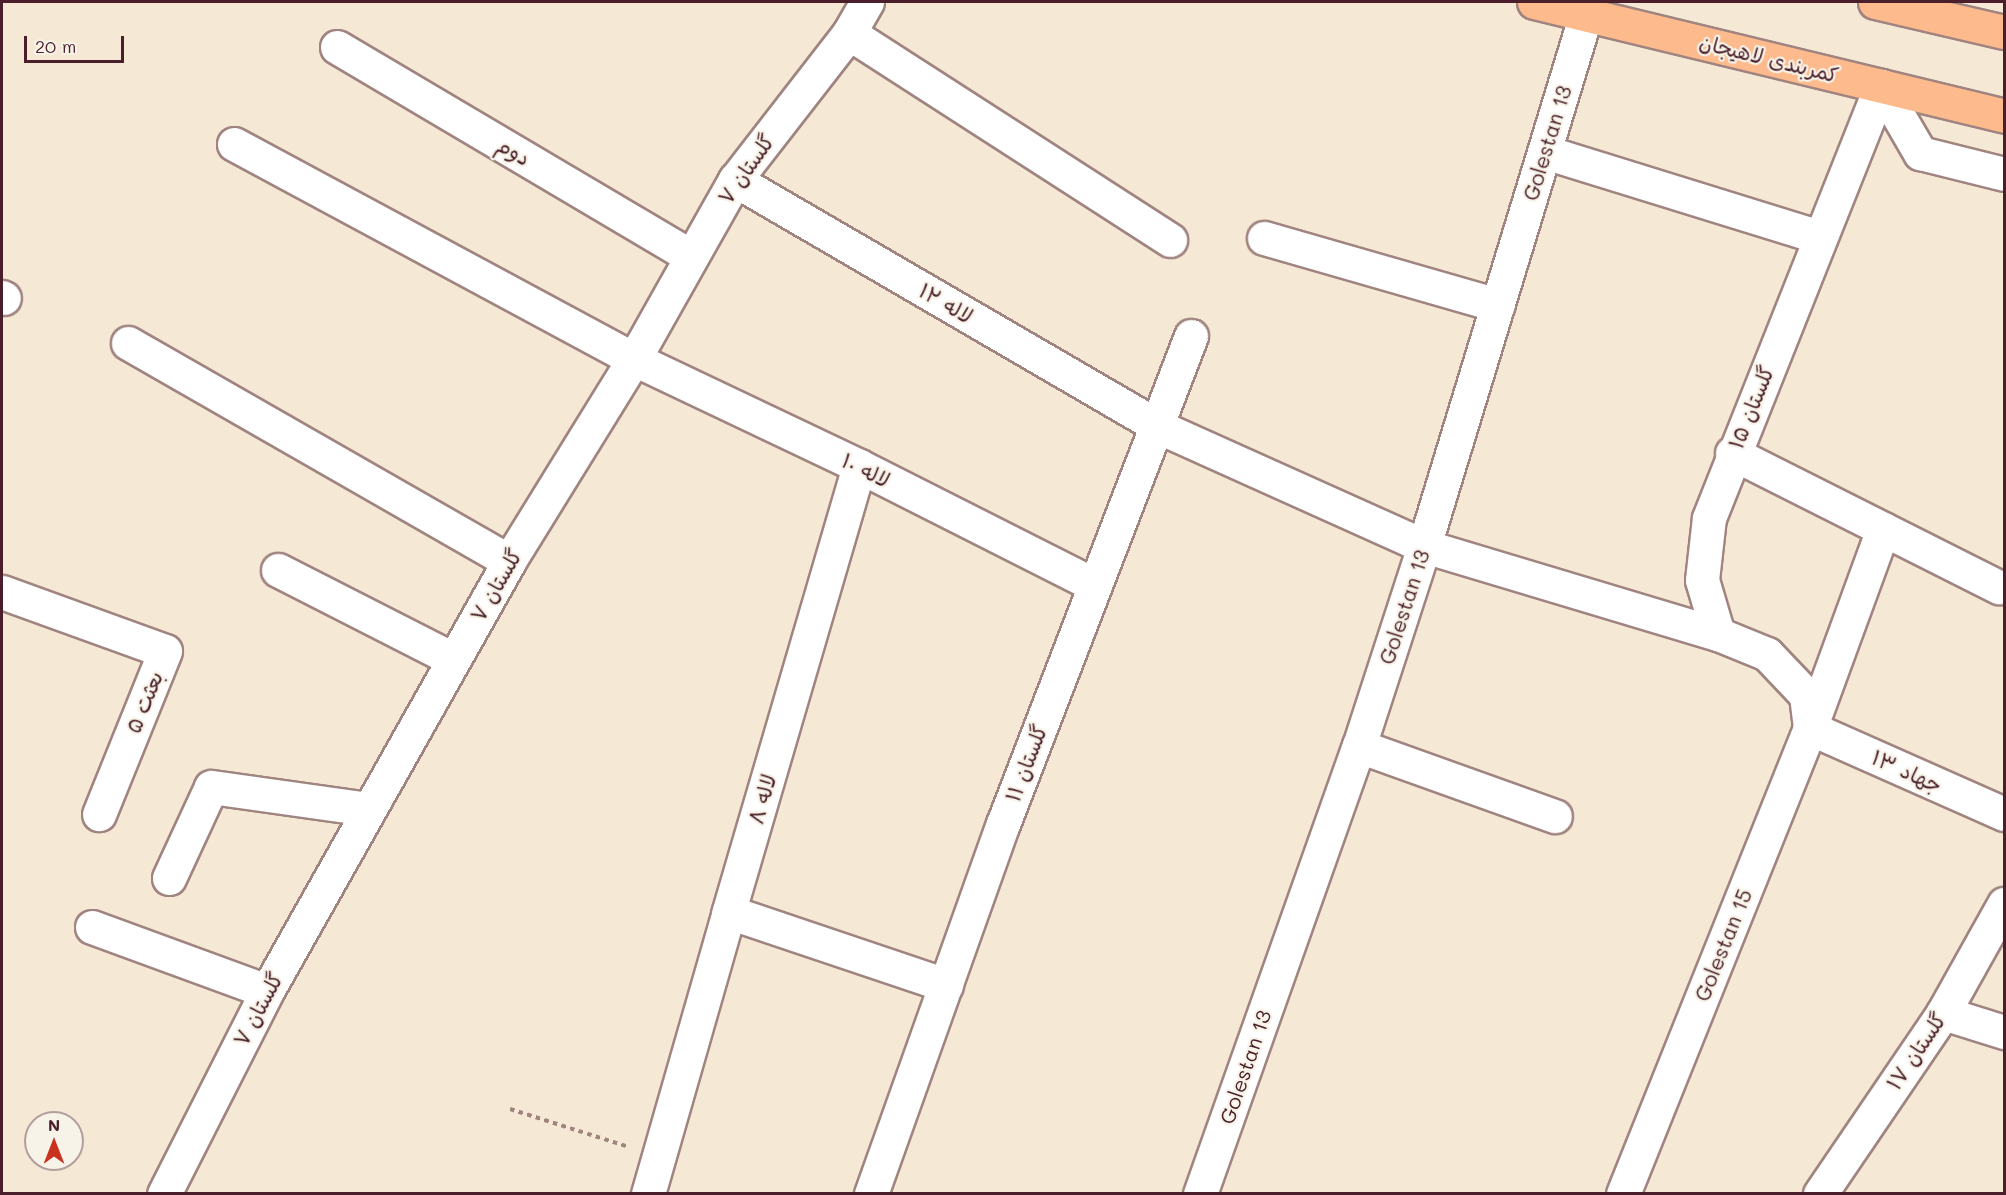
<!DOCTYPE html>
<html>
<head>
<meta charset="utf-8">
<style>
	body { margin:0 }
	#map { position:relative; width:2006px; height:1195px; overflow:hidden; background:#f5e9d5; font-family:Mali,"Playpen Sans Arabic",sans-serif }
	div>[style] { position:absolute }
	.path>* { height:4px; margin-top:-2px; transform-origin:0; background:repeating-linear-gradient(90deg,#a08480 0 4.5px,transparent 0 9px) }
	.roads { filter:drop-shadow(2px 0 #a08480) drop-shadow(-2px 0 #a08480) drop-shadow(0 2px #a08480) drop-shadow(0 -2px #a08480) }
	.minor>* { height:33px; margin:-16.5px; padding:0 16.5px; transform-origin:16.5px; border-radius:16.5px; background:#fff }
	.highway>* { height:33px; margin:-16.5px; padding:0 16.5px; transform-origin:16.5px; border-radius:16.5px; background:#fcba8d }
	span { translate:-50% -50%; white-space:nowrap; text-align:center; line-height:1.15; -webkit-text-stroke:4.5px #f7f3e8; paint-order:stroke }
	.street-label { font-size:21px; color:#4a1f2b }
	.frame { position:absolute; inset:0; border:3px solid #4a1f2b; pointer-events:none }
	.north { position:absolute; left:24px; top:1111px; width:60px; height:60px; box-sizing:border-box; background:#f7f3e8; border:2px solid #b29e9c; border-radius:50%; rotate:0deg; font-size:16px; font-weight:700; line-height:24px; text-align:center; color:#4a1f2b }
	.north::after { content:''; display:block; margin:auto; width:21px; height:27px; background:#c8321e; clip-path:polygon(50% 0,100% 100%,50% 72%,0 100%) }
	.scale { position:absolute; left:24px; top:36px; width:100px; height:27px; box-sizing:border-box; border:3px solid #4a1f2b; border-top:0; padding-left:8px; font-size:18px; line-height:21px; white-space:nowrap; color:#4a1f2b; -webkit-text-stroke:4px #f7f3e8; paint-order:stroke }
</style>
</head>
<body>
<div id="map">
	<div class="path">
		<i style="left:510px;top:1109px;width:122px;rotate:17.7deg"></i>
	</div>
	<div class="roads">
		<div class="minor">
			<i style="left:849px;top:33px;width:382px;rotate:32.8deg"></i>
			<i style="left:337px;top:47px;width:410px;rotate:30.6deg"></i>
			<i style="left:1881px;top:86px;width:78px;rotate:59.8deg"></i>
			<i style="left:1920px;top:153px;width:87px;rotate:14deg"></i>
			<i style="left:234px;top:144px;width:454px;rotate:28.3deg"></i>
			<i style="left:634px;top:359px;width:249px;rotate:25.4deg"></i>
			<i style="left:859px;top:466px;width:264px;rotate:26.8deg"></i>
			<i style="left:1545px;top:152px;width:287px;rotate:17.2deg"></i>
			<i style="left:735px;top:180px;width:488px;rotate:30.2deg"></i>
			<i style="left:1157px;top:426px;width:293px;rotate:24.2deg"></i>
			<i style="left:1424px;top:546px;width:307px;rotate:16.7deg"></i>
			<i style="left:1264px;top:238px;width:243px;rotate:16deg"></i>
			<i style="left:2px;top:297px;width:2px;rotate:27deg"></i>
			<i style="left:128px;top:343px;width:439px;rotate:29.8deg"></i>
			<i style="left:1732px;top:453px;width:299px;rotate:26.7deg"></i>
			<i style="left:859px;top:466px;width:465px;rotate:106.3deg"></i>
			<i style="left:729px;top:912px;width:229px;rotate:18.6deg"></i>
			<i style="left:1883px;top:529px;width:212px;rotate:110.1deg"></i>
			<i style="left:1810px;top:728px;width:212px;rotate:23.9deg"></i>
			<i style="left:278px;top:570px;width:196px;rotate:27deg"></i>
			<i style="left:2px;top:592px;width:173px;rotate:19.9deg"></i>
			<i style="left:165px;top:651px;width:176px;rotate:112deg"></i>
			<i style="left:1359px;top:746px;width:208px;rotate:19.7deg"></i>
			<i style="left:169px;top:878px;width:100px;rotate:-65.2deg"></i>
			<i style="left:211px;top:787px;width:159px;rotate:8deg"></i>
			<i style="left:92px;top:927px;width:186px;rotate:20.1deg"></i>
			<i style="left:1943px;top:1013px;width:64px;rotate:17.3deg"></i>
			<i style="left:164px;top:1194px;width:228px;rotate:-63.1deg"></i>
			<i style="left:267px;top:991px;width:493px;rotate:-60.6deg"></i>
			<i style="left:509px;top:561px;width:238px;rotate:-58.3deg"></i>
			<i style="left:634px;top:359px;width:206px;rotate:-60.6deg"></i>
			<i style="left:735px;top:180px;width:186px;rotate:-52.2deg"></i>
			<i style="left:849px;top:33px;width:36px;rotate:-60deg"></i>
			<i style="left:648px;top:1194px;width:293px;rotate:-74deg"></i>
			<i style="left:871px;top:1194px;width:393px;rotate:-70.4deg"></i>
			<i style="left:1003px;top:824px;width:523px;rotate:-68.93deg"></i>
			<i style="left:1200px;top:1194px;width:475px;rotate:-70.5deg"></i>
			<i style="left:1359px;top:746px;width:210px;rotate:-72deg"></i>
			<i style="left:1424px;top:546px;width:556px;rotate:-73.06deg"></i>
			<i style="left:1623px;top:1194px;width:502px;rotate:-68.14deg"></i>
			<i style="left:1810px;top:728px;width:33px;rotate:-97deg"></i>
			<i style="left:1806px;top:695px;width:57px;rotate:-133.6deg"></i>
			<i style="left:1767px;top:654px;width:53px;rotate:-157.8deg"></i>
			<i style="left:1718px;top:634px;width:56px;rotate:-106.5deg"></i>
			<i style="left:1702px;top:580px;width:62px;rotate:-83.6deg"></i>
			<i style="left:1709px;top:518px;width:465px;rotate:-68.3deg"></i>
			<i style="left:1820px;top:1194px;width:219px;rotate:-55.8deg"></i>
			<i style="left:1943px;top:1013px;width:125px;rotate:-60.8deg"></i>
		</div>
		<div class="highway">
			<i style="left:1534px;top:2px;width:484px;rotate:13.6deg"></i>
			<i style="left:1875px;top:2px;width:132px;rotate:13.1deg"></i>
		</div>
	</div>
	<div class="street-label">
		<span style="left:1769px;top:58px;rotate:14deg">کمربندی لاهیجان</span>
		<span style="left:1547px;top:143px;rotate:-73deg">Golestan 13</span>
		<span style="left:514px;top:151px;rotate:31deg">دوم</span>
		<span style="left:746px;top:169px;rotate:-55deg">گلستان ۷</span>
		<span style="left:946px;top:303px;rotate:30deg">لاله ۱۲</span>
		<span style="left:1751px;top:407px;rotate:-68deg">گلستان ۱۵</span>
		<span style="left:866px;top:470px;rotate:26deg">لاله ۱۰</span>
		<span style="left:496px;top:585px;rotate:-60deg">گلستان ۷</span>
		<span style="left:1404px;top:607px;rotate:-72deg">Golestan 13</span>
		<span style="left:144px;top:702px;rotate:-68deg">بعثت ۵</span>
		<span style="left:1026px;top:763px;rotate:-69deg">گلستان ۱۱</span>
		<span style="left:1907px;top:771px;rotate:24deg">جهاد ۱۳</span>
		<span style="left:762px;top:799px;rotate:-74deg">لاله ۸</span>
		<span style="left:1723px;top:945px;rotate:-68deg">Golestan 15</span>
		<span style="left:258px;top:1009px;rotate:-62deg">گلستان ۷</span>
		<span style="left:1916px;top:1051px;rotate:-56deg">گلستان ۱۷</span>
		<span style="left:1245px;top:1067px;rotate:-71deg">Golestan 13</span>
	</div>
	<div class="frame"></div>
	<div class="north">N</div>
	<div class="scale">20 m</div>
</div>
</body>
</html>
